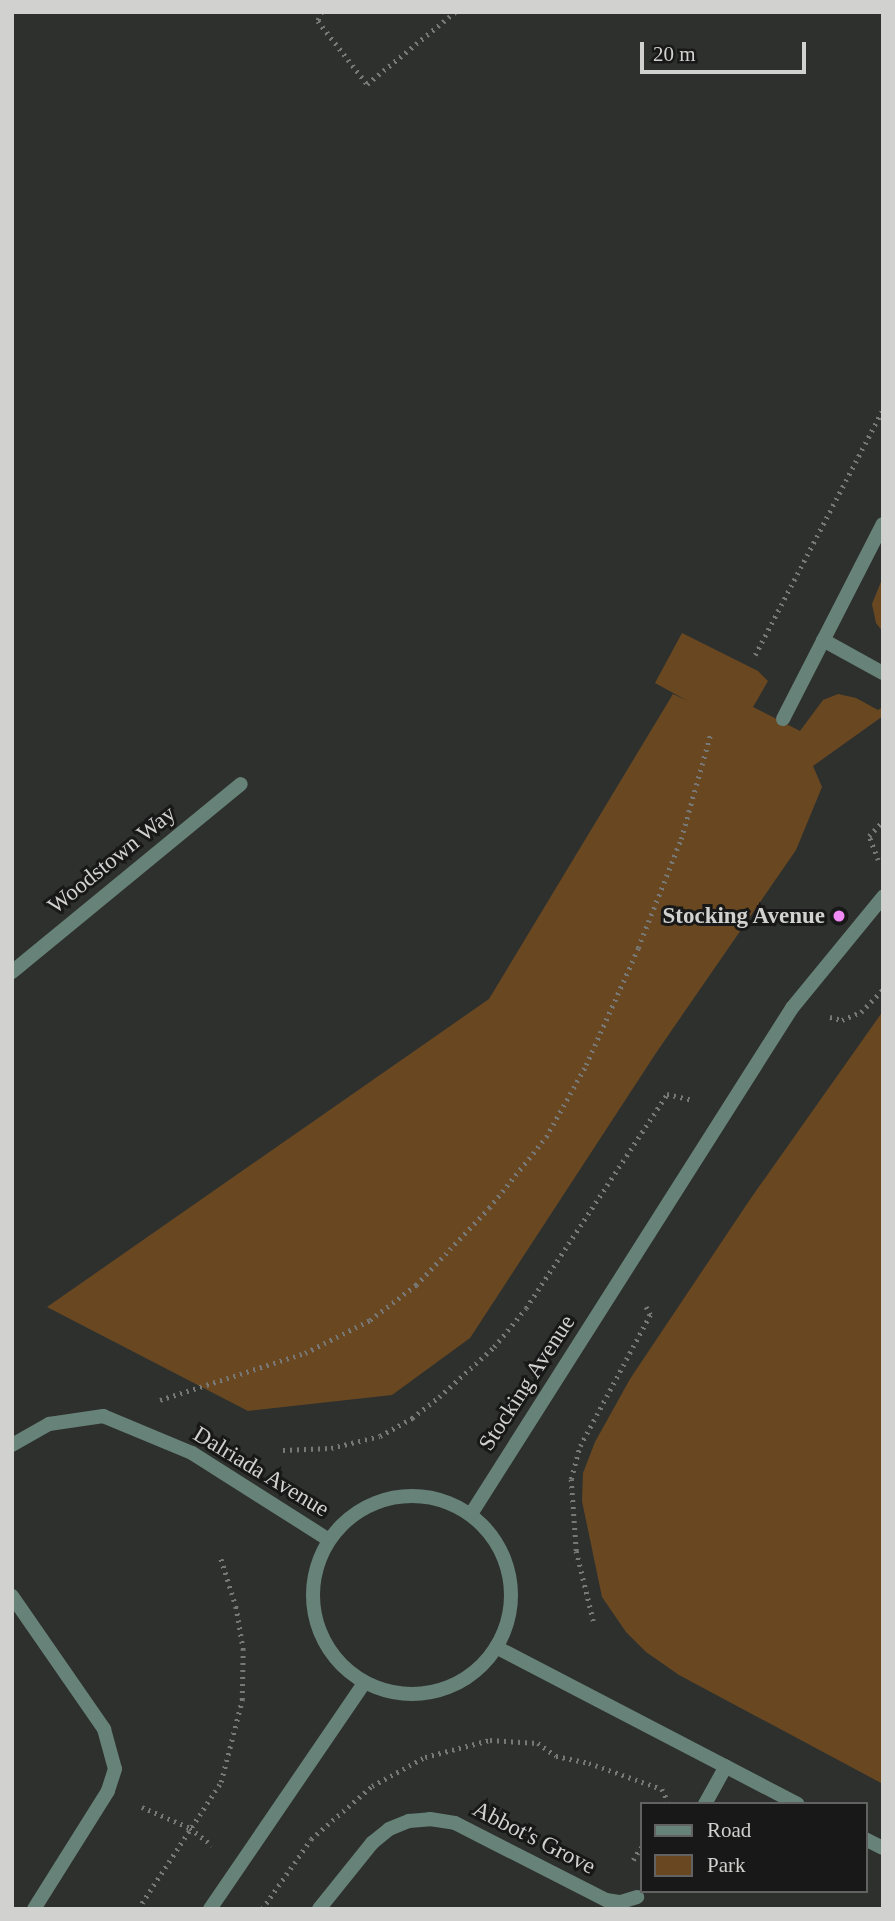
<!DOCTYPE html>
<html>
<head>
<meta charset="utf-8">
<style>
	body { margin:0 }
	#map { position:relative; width:895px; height:1921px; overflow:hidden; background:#2e302e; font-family:Georgia,serif }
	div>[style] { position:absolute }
	.green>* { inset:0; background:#694821 }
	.path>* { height:4.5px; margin-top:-2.25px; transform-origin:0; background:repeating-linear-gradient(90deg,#787977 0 2px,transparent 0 7px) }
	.minor>* { height:14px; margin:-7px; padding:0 7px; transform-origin:7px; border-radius:7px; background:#678379 }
	.tertiary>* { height:14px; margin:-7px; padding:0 7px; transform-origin:7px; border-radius:7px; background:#678379 }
	.tertiary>.ring { margin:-7px; padding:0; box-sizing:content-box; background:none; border:14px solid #678379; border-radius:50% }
	.dots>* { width:19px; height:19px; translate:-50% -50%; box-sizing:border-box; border:4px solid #171817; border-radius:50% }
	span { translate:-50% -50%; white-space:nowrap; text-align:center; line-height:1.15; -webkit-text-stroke:6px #171817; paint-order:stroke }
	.street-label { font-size:23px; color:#d1d2d0 }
	.poi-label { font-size:23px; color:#d1d2d0; font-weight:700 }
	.right { translate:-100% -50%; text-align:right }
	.frame { position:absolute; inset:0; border:14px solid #d1d2d0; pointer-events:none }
	.legend { position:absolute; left:640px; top:1802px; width:228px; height:91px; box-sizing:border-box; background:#171817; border:2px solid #616261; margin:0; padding:9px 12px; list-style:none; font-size:21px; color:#d1d2d0 }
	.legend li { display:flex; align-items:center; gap:14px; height:35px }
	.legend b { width:35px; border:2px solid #616261 }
	.scale { position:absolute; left:640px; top:42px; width:166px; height:32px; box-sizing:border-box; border:4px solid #d1d2d0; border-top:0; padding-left:9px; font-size:21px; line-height:24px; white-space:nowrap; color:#d1d2d0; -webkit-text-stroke:5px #171817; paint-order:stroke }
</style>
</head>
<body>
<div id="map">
	<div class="green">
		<i style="clip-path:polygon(883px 577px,883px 632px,876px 623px,872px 604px)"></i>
		<i style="clip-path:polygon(682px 633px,758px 671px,768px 681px,753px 707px,800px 731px,823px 700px,838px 694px,856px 698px,878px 710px,883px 707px,883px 716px,813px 766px,822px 787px,796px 850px,656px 1053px,470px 1338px,392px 1395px,248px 1411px,47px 1307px,489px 999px,673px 694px,688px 701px,655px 683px)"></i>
		<i style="clip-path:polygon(883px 1011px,883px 1784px,679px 1675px,646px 1652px,626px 1632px,602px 1597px,582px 1501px,583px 1473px,595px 1442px,630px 1379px,751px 1198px)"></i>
	</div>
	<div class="path">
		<i style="left:322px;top:12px;width:10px;rotate:114deg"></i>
		<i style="left:318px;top:21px;width:80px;rotate:52.1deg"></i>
		<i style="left:367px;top:84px;width:114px;rotate:-39.3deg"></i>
		<i style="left:755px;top:655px;width:277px;rotate:-62.5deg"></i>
		<i style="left:878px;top:860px;width:26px;rotate:-111deg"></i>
		<i style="left:869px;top:836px;width:21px;rotate:-47deg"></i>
		<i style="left:830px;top:1017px;width:12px;rotate:14deg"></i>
		<i style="left:842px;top:1020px;width:21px;rotate:-23deg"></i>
		<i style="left:861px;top:1012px;width:32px;rotate:-46deg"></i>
		<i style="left:160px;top:1400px;width:152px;rotate:-18deg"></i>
		<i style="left:305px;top:1353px;width:73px;rotate:-26.9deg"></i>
		<i style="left:370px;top:1320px;width:58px;rotate:-37.3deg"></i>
		<i style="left:416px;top:1285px;width:106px;rotate:-46.5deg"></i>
		<i style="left:489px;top:1208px;width:91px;rotate:-51.2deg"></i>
		<i style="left:546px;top:1137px;width:82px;rotate:-60.9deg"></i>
		<i style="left:586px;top:1065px;width:128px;rotate:-66deg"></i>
		<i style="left:638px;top:948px;width:117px;rotate:-68.5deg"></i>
		<i style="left:681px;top:839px;width:111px;rotate:-74.3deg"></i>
		<i style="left:283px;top:1450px;width:48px;rotate:-2.4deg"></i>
		<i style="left:331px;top:1448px;width:50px;rotate:-13.8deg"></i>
		<i style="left:380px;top:1436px;width:37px;rotate:-29deg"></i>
		<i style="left:412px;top:1418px;width:34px;rotate:-38deg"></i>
		<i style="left:439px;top:1397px;width:74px;rotate:-42.3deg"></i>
		<i style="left:494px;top:1347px;width:50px;rotate:-50.6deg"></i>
		<i style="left:526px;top:1308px;width:256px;rotate:-56.6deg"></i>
		<i style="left:667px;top:1094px;width:27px;rotate:13deg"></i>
		<i style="left:593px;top:1621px;width:72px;rotate:-103.7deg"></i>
		<i style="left:576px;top:1551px;width:72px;rotate:-94deg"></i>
		<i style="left:571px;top:1479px;width:34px;rotate:-75deg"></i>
		<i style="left:580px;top:1446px;width:149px;rotate:-61.9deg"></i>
		<i style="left:650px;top:1315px;width:9px;rotate:-117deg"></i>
		<i style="left:142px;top:1807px;width:52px;rotate:23.6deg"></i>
		<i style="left:190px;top:1828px;width:28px;rotate:38deg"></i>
		<i style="left:633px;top:1860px;width:15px;rotate:-58deg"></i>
		<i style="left:138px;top:1909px;width:152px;rotate:-56.8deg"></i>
		<i style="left:221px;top:1782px;width:85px;rotate:-75.6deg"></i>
		<i style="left:242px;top:1700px;width:50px;rotate:-88.9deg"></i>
		<i style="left:243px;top:1650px;width:43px;rotate:-99.5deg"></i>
		<i style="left:236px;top:1608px;width:53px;rotate:-107.4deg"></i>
		<i style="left:262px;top:1909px;width:85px;rotate:-55deg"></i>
		<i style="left:311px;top:1839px;width:81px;rotate:-41deg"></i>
		<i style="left:372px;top:1786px;width:60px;rotate:-28.7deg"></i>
		<i style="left:425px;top:1757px;width:67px;rotate:-14.7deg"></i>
		<i style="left:490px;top:1740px;width:48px;rotate:3.6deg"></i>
		<i style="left:538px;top:1743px;width:22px;rotate:36deg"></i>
		<i style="left:556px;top:1756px;width:34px;rotate:12deg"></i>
		<i style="left:589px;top:1763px;width:77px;rotate:19.6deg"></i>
		<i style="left:662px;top:1789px;width:14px;rotate:65deg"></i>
	</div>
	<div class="minor">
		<i style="left:823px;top:640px;width:68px;rotate:28.8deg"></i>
		<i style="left:783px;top:719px;width:219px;rotate:-62.9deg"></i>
		<i style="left:12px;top:972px;width:296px;rotate:-39.4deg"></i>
		<i style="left:12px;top:1445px;width:43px;rotate:-29.6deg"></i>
		<i style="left:49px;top:1424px;width:55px;rotate:-8.4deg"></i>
		<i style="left:103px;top:1416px;width:96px;rotate:22.6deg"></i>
		<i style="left:192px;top:1453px;width:162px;rotate:32.4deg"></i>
		<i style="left:12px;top:1596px;width:162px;rotate:55.3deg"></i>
		<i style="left:104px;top:1729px;width:41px;rotate:74.6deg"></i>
		<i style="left:115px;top:1769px;width:23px;rotate:108deg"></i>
		<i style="left:108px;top:1791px;width:139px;rotate:122.1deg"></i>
		<i style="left:496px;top:1647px;width:340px;rotate:27.5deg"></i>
		<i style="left:705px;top:1804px;width:43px;rotate:-61.1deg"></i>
		<i style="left:865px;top:1839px;width:20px;rotate:27deg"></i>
		<i style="left:319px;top:1909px;width:85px;rotate:-51.2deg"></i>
		<i style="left:372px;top:1843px;width:22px;rotate:-39deg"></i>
		<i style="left:389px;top:1829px;width:22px;rotate:-22deg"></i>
		<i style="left:409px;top:1821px;width:21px;rotate:-5deg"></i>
		<i style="left:430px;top:1819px;width:25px;rotate:9deg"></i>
		<i style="left:455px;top:1823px;width:169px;rotate:27deg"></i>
		<i style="left:606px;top:1900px;width:15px;rotate:8deg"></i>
		<i style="left:621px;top:1902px;width:17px;rotate:-17deg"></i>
	</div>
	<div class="tertiary">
		<i class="ring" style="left:313px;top:1496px;width:184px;height:184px"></i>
		<i style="left:471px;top:1514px;width:599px;rotate:-57.61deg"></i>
		<i style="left:792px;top:1008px;width:144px;rotate:-50.7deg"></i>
		<i style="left:210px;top:1909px;width:273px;rotate:-55.7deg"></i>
	</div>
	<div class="dots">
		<i style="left:839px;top:916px;background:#f18af4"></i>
	</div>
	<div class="street-label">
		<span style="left:112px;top:860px;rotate:-39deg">Woodstown Way</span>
		<span style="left:527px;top:1383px;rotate:-57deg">Stocking Avenue</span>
		<span style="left:261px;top:1472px;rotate:31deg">Dalriada Avenue</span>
		<span style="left:534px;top:1838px;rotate:27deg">Abbot's Grove</span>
	</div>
	<div class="poi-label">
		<span class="right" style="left:825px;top:916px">Stocking Avenue</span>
	</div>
	<div class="frame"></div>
	<ul class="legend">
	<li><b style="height:9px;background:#678379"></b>Road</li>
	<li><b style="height:19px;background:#694821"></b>Park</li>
	</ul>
	<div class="scale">20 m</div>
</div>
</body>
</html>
